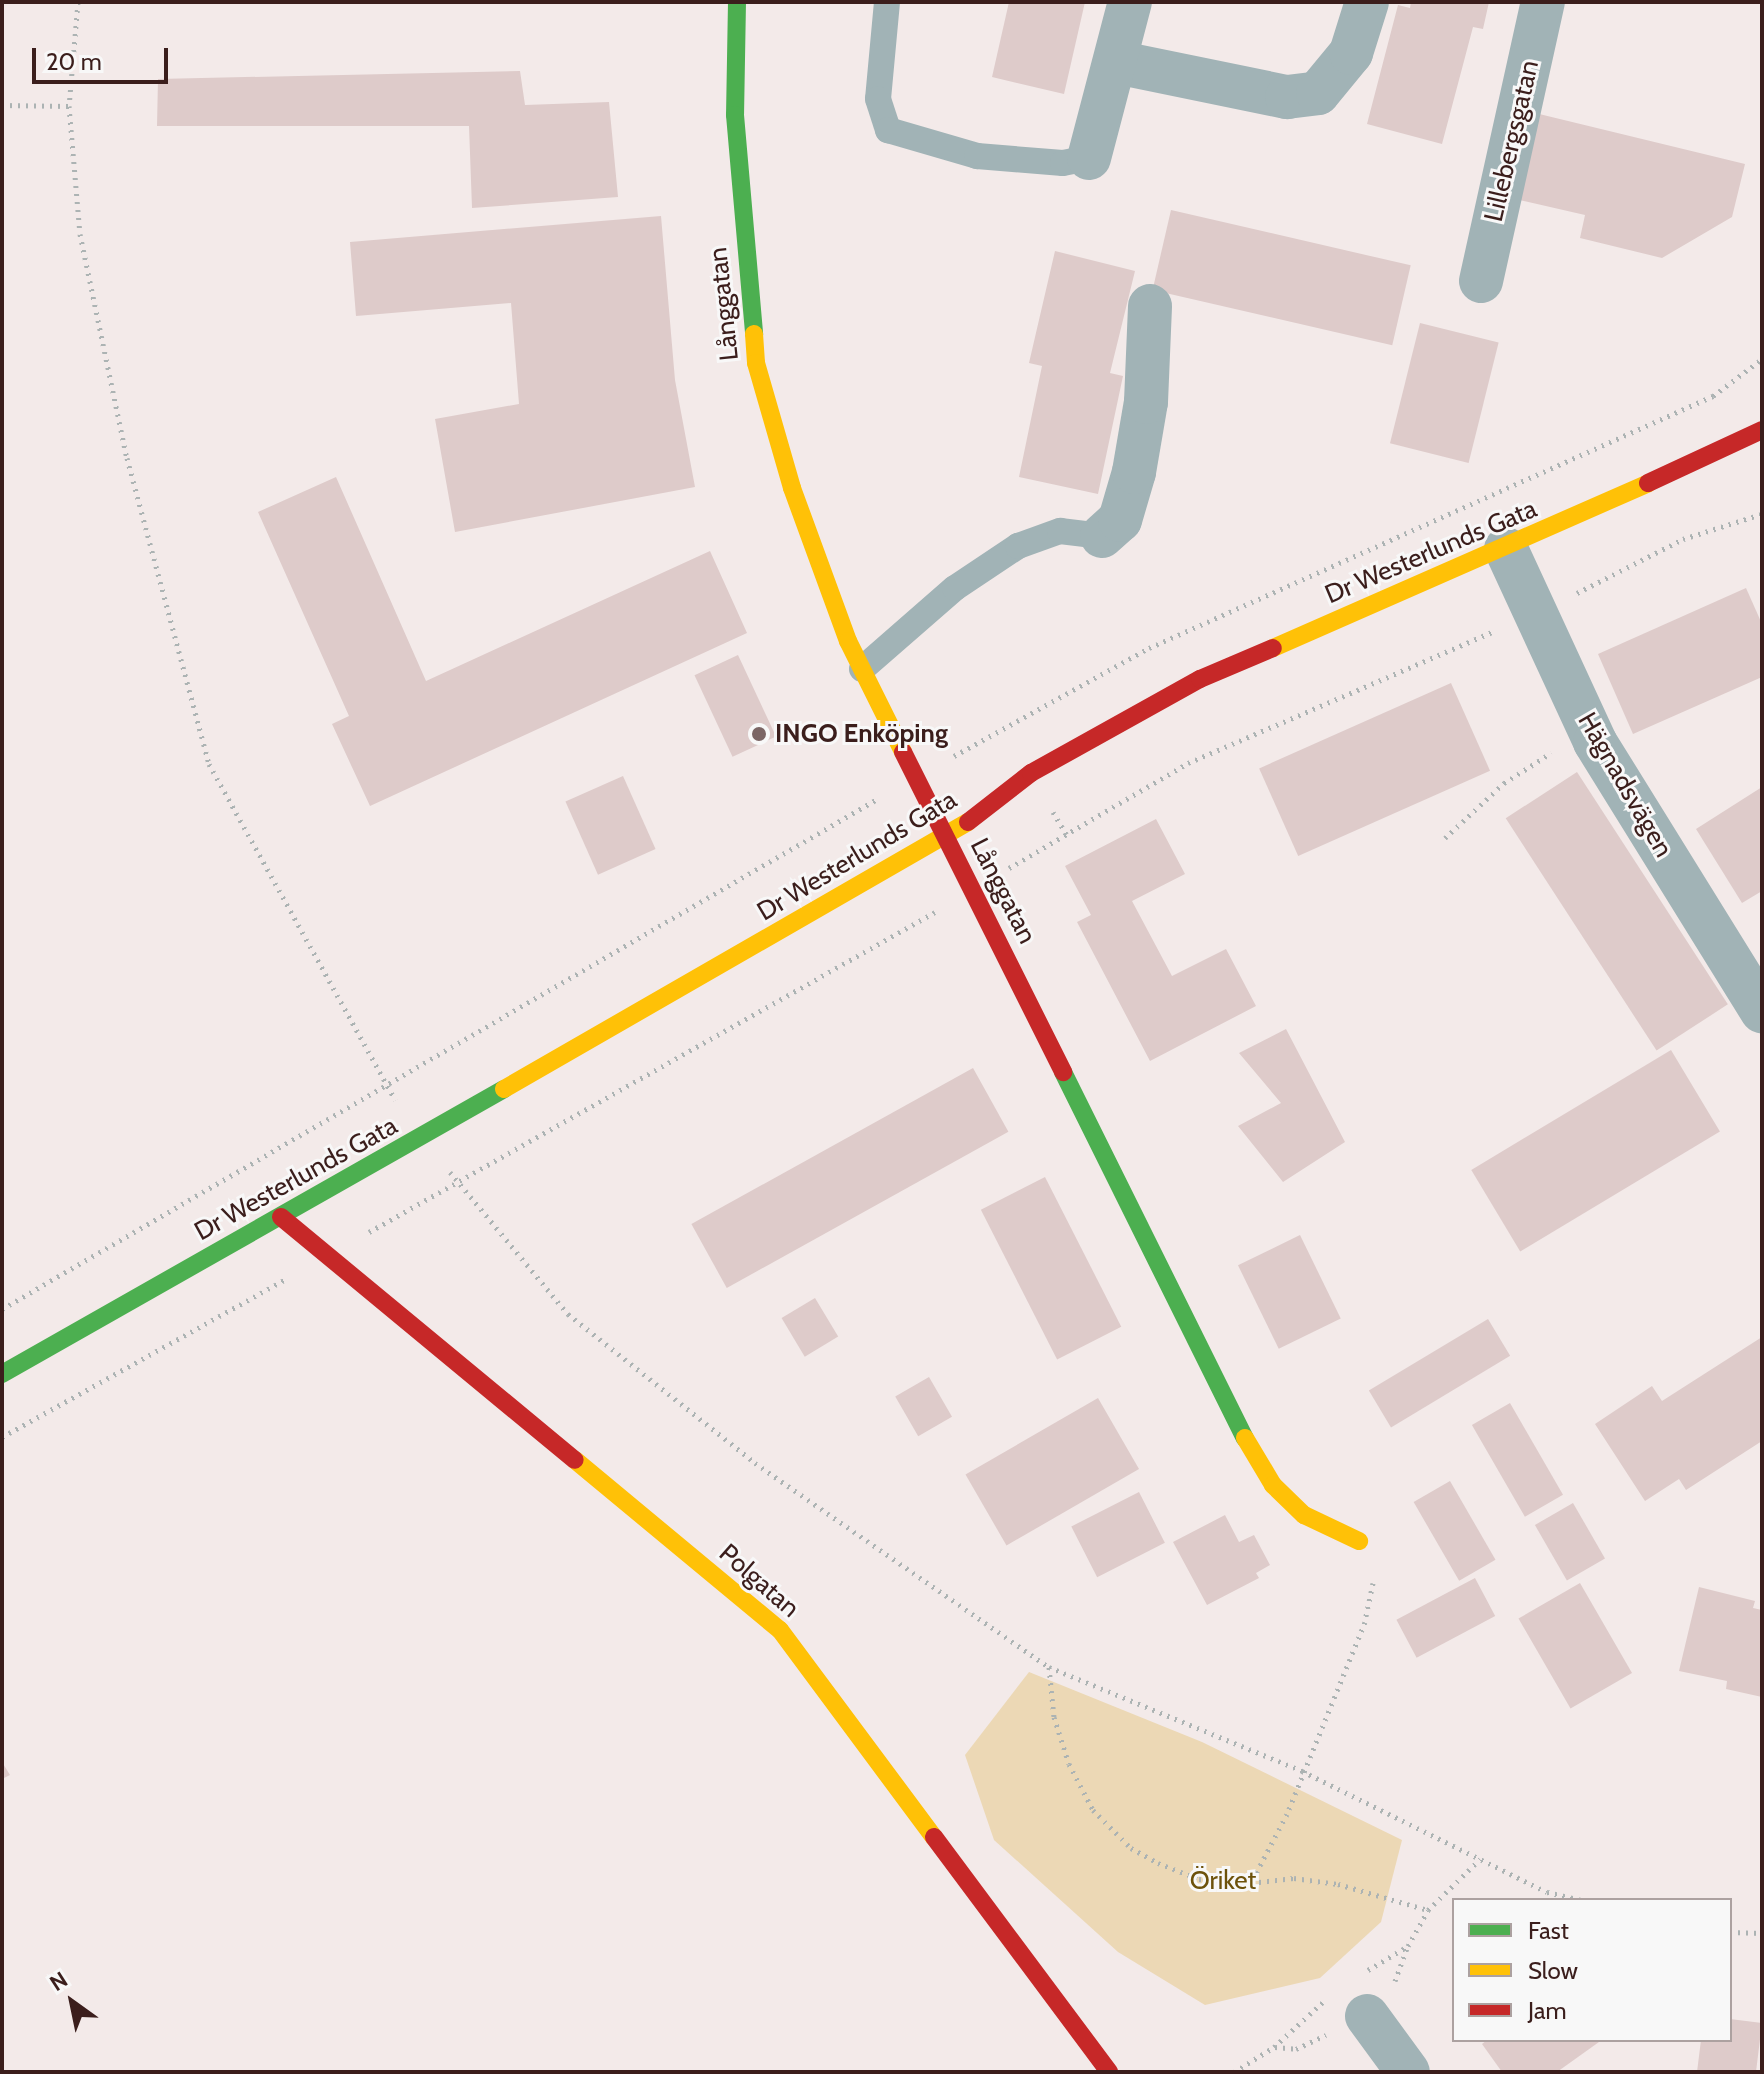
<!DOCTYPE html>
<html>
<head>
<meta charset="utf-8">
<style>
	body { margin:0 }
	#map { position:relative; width:1764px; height:2074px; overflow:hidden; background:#f3eae9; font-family:Cabin,sans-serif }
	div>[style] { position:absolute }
	.green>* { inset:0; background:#ecd8b5 }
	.building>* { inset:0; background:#decbca; transform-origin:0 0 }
	.path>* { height:5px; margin-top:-2.5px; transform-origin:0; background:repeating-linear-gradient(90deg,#acb3b3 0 2px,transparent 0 8px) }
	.lane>* { height:26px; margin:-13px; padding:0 13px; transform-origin:13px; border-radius:13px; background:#a1b3b6 }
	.street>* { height:44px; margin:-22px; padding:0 22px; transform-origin:22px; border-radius:22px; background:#a1b3b6 }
	.fast>* { height:18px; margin:-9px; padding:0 9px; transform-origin:9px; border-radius:9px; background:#4caf50 }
	.slow>* { height:18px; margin:-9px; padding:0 9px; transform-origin:9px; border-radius:9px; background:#ffc107 }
	.jam>* { height:18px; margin:-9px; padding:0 9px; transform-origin:9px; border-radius:9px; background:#c62828 }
	.dots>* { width:22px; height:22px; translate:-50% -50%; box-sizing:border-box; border:4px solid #f8f8f8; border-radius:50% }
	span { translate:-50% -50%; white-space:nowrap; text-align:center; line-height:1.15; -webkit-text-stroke:6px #f8f8f8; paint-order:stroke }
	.street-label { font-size:26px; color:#3b1e1c }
	.poi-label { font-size:26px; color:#3b1e1c; font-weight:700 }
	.left { translate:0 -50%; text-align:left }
	.park-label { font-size:26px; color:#6d520b }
	.frame { position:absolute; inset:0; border:4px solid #3b1e1c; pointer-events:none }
	.legend { position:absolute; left:1452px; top:1898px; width:280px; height:144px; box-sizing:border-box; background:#f8f8f8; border:2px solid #aca1a0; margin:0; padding:10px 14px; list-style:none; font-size:24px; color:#3b1e1c }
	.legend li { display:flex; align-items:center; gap:16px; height:40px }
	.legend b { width:40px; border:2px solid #aca1a0 }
	.north { position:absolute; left:32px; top:1962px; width:80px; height:80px; -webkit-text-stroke:6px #f8f8f8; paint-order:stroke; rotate:327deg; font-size:22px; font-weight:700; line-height:32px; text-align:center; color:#3b1e1c }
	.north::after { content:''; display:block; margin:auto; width:28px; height:36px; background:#3b1e1c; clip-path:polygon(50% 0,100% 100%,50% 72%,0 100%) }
	.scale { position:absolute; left:32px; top:48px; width:136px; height:36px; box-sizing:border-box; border:4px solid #3b1e1c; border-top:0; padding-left:10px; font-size:24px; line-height:28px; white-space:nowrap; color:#3b1e1c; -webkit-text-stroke:6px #f8f8f8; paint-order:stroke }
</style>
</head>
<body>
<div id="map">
	<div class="green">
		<i style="clip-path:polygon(1029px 1672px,1202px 1742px,1402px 1840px,1381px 1922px,1320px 1978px,1205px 2005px,1118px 1952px,994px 1840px,965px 1755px)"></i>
	</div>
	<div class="building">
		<i style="clip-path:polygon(1009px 2px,1085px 2px,1064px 94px,992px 77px)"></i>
		<i style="clip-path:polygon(1411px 2px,1489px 2px,1483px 29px,1473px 27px,1442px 144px,1367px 124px,1398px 5px,1410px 8px)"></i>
		<i style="clip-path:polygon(520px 71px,525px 105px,609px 102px,618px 197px,472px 208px,469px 126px,157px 126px,158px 79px)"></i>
		<i style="clip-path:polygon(1531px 112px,1745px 164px,1732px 217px,1662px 258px,1580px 238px,1585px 215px,1511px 198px)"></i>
		<i style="left:1171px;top:210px;width:246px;height:82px;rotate:13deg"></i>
		<i style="clip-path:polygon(661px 216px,675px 380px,695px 487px,455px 532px,435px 419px,519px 404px,511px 303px,356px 316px,350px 242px)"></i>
		<i style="clip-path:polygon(1055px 251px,1135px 271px,1110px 373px,1123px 376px,1098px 494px,1019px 477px,1042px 366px,1029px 363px)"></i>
		<i style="left:1420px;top:323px;width:81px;height:124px;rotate:14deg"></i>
		<i style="clip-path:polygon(336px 477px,426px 681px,710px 551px,747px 633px,370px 806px,332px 724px,349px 716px,258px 512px)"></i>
		<i style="clip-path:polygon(1746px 588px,1762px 624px,1762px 677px,1633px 734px,1598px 654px)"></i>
		<i style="left:738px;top:655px;width:90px;height:48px;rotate:65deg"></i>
		<i style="left:1451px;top:683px;width:96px;height:210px;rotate:66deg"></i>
		<i style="left:1577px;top:772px;width:277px;height:85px;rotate:57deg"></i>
		<i style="left:623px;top:776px;width:80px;height:63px;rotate:66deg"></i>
		<i style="clip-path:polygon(1762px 787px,1762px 891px,1742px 903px,1696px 829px)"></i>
		<i style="clip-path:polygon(1156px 819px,1185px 874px,1132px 901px,1172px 976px,1226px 949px,1256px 1006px,1150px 1061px,1077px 922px,1091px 915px,1065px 866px)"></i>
		<i style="clip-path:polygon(1286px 1029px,1345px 1142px,1283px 1182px,1238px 1126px,1281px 1103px,1239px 1053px)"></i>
		<i style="left:1671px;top:1050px;width:95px;height:233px;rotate:59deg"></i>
		<i style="left:973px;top:1068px;width:73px;height:322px;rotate:61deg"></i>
		<i style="left:1045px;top:1177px;width:168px;height:72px;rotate:63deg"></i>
		<i style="left:1300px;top:1235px;width:93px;height:69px;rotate:64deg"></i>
		<i style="left:815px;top:1298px;width:45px;height:39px;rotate:59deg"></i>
		<i style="left:1488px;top:1319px;width:43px;height:139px;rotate:59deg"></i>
		<i style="clip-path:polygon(1762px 1337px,1762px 1441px,1686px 1490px,1679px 1479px,1645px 1501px,1595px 1424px,1652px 1386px,1662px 1401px)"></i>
		<i style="left:929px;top:1377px;width:46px;height:39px;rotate:60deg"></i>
		<i style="left:1098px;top:1398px;width:82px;height:153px;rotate:60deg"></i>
		<i style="left:1510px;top:1403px;width:106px;height:44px;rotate:60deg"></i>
		<i style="left:1450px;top:1481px;width:91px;height:42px;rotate:60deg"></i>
		<i style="left:1139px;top:1492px;width:57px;height:76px;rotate:63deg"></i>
		<i style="left:1573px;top:1503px;width:64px;height:44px;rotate:60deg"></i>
		<i style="clip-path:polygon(1225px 1515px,1239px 1542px,1254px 1535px,1270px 1565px,1256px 1573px,1259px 1578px,1207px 1605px,1173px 1542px)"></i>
		<i style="left:1475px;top:1578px;width:43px;height:89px;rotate:62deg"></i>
		<i style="left:1580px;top:1583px;width:104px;height:71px;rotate:60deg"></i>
		<i style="clip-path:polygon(1699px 1587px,1755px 1601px,1753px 1608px,1762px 1610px,1762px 1697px,1726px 1689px,1727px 1681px,1679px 1671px)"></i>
		<i style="clip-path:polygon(2px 1762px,10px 1775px,2px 1779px)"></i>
		<i style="clip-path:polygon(1730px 2019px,1762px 2023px,1756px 2072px,1697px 2072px,1701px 2040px,1730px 2040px)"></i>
		<i style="clip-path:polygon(1487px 2040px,1598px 2040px,1599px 2042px,1557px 2072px,1502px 2072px,1482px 2044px)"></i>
	</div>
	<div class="path">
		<i style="left:78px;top:2px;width:104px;rotate:94.9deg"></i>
		<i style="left:69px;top:106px;width:128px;rotate:85.1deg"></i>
		<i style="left:80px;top:234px;width:229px;rotate:78.2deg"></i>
		<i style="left:127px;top:458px;width:317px;rotate:75deg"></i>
		<i style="left:209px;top:764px;width:384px;rotate:61deg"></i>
		<i style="left:2px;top:105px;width:67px;rotate:0.9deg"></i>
		<i style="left:1577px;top:593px;width:119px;rotate:-27deg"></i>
		<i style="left:1683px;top:539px;width:83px;rotate:-17.6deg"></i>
		<i style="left:954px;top:756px;width:223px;rotate:-29deg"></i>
		<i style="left:1149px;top:648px;width:618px;rotate:-24.08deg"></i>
		<i style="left:1713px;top:396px;width:61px;rotate:-37.1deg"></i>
		<i style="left:1053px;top:812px;width:26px;rotate:59deg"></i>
		<i style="left:1445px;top:838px;width:81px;rotate:-43deg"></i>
		<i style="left:1504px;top:783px;width:56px;rotate:-32.6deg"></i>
		<i style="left:1009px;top:868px;width:208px;rotate:-30.4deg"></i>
		<i style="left:1188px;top:763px;width:334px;rotate:-23.3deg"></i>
		<i style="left:450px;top:1172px;width:185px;rotate:50.3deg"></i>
		<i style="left:568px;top:1314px;width:239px;rotate:38.5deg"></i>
		<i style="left:755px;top:1463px;width:358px;rotate:34.8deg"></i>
		<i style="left:1049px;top:1667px;width:274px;rotate:22.3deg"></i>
		<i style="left:1302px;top:1771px;width:273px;rotate:26.3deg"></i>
		<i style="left:1547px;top:1892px;width:36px;rotate:13deg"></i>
		<i style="left:369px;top:1232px;width:650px;rotate:-29.48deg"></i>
		<i style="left:2px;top:1309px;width:1015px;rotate:-30.23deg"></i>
		<i style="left:2px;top:1437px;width:327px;rotate:-29.1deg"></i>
		<i style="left:1373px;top:1583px;width:40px;rotate:102deg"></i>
		<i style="left:1365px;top:1622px;width:207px;rotate:112.1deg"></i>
		<i style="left:1287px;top:1814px;width:78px;rotate:117.6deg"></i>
		<i style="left:1251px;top:1883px;width:43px;rotate:-6.6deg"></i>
		<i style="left:1294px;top:1878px;width:44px;rotate:7.8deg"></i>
		<i style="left:1338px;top:1884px;width:94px;rotate:16.1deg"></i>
		<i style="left:1049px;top:1667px;width:50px;rotate:84.3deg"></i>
		<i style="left:1054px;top:1717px;width:49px;rotate:72.3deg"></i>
		<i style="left:1069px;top:1764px;width:52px;rotate:62.4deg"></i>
		<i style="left:1093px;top:1810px;width:54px;rotate:45deg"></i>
		<i style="left:1131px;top:1848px;width:31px;rotate:29deg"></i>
		<i style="left:1158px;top:1863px;width:44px;rotate:21.3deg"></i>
		<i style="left:1199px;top:1879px;width:52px;rotate:4.4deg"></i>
		<i style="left:1730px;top:1932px;width:32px;rotate:2deg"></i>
		<i style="left:1368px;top:1970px;width:47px;rotate:-31deg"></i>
		<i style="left:1408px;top:1946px;width:41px;rotate:-60.9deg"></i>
		<i style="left:1428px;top:1910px;width:73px;rotate:-44.4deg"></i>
		<i style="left:1395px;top:1981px;width:37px;rotate:-70deg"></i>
		<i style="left:1275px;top:2047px;width:21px;rotate:5deg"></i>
		<i style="left:1296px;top:2049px;width:33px;rotate:-25deg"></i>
		<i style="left:1234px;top:2072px;width:47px;rotate:-32deg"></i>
		<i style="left:1274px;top:2047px;width:68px;rotate:-42.6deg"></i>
	</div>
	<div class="lane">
		<i style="left:887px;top:2px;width:97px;rotate:95.3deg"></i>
		<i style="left:878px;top:99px;width:33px;rotate:72deg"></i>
		<i style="left:888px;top:130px;width:93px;rotate:16.3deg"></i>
		<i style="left:977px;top:156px;width:86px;rotate:4.7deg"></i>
		<i style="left:1063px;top:163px;width:26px;rotate:-11deg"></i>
		<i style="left:862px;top:669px;width:123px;rotate:-41.1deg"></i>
		<i style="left:955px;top:588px;width:76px;rotate:-33.7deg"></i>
		<i style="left:1018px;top:546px;width:45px;rotate:-19.7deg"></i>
		<i style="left:1060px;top:531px;width:42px;rotate:6.8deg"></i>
	</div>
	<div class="street">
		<i style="left:1116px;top:62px;width:175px;rotate:11.6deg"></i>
		<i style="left:1287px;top:97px;width:31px;rotate:-7deg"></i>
		<i style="left:1318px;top:93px;width:52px;rotate:-50.5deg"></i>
		<i style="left:1351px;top:53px;width:53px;rotate:-72.6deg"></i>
		<i style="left:1089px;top:158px;width:161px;rotate:-75.3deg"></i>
		<i style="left:1481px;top:281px;width:286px;rotate:-77.5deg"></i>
		<i style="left:1102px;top:536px;width:24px;rotate:-42deg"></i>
		<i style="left:1120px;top:520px;width:50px;rotate:-73.7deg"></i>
		<i style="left:1134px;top:472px;width:71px;rotate:-80.3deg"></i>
		<i style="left:1146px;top:402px;width:96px;rotate:-87.6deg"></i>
		<i style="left:1506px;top:549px;width:213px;rotate:65.2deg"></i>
		<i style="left:1595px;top:742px;width:317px;rotate:58.2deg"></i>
		<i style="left:1367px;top:2016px;width:69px;rotate:53.8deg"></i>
	</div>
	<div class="fast">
		<i style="left:737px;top:2px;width:113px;rotate:91deg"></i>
		<i style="left:735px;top:115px;width:220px;rotate:85deg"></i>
		<i style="left:1063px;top:1072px;width:409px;rotate:63.6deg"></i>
		<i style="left:2px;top:1374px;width:577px;rotate:-29.58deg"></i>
	</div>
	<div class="slow">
		<i style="left:754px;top:334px;width:29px;rotate:86deg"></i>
		<i style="left:756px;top:363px;width:130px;rotate:73.9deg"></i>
		<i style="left:792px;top:488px;width:163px;rotate:69.9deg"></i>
		<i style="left:848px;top:641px;width:124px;rotate:63.6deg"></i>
		<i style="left:1273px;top:648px;width:410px;rotate:-23.7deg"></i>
		<i style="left:504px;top:1089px;width:535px;rotate:-29.92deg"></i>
		<i style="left:1245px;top:1438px;width:55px;rotate:59.2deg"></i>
		<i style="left:1273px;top:1485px;width:43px;rotate:44.1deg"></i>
		<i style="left:1304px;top:1515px;width:61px;rotate:25.3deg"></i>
		<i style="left:575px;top:1460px;width:266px;rotate:39.7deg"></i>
		<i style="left:780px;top:1630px;width:258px;rotate:53.4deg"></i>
	</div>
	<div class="jam">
		<i style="left:1648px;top:483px;width:126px;rotate:-24.9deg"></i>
		<i style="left:903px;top:752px;width:358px;rotate:63.4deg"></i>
		<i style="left:968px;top:822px;width:80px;rotate:-37.9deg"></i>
		<i style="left:1031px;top:773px;width:193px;rotate:-29.1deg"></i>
		<i style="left:1200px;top:679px;width:79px;rotate:-23deg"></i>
		<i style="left:281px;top:1217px;width:381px;rotate:39.6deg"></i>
		<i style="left:934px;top:1837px;width:293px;rotate:53.3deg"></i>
	</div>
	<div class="dots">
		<i style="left:759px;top:734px;background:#7b6564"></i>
	</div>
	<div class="street-label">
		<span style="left:1512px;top:141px;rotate:-77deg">Lillebergsgatan</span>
		<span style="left:724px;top:304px;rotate:-96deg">Långgatan</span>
		<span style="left:1431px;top:552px;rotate:-23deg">Dr Westerlunds Gata</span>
		<span style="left:1625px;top:785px;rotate:60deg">Hägnadsvägen</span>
		<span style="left:857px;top:856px;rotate:-31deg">Dr Westerlunds Gata</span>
		<span style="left:1003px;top:891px;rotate:63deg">Långgatan</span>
		<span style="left:296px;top:1179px;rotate:-29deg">Dr Westerlunds Gata</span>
		<span style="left:759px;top:1581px;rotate:41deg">Polgatan</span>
	</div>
	<div class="poi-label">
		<span class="left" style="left:775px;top:734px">INGO Enköping</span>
	</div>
	<div class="park-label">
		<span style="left:1223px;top:1881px">Öriket</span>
	</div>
	<div class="frame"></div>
	<ul class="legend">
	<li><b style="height:10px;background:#4caf50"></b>Fast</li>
	<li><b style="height:10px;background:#ffc107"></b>Slow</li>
	<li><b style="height:10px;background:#c62828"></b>Jam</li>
	</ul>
	<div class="north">N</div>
	<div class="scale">20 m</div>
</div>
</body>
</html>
